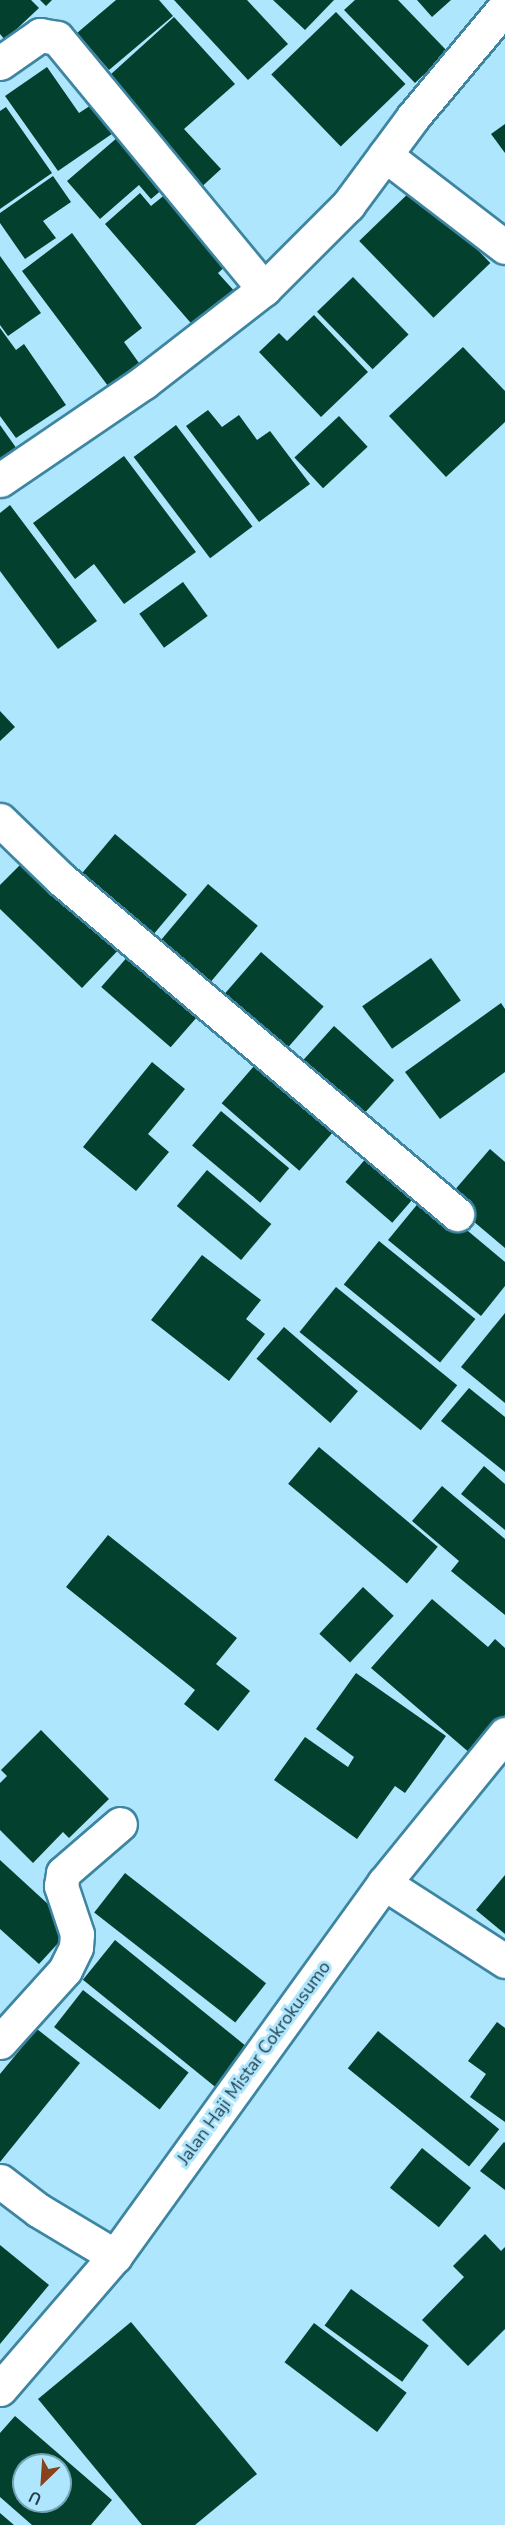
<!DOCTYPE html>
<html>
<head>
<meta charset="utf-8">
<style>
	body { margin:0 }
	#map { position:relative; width:505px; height:2525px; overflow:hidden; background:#aee6fe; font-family:"Nunito Sans",sans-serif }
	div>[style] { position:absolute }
	.building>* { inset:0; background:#04402e; transform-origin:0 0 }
	.roads { filter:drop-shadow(2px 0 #3d85a1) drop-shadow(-2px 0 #3d85a1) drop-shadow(0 2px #3d85a1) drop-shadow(0 -2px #3d85a1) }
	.minor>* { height:33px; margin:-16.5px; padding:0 16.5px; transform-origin:16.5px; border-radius:16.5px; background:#fff }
	.major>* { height:33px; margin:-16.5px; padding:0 16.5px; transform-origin:16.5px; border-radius:16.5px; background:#fff }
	span { translate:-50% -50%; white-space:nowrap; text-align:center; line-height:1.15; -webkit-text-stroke:6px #aee6fe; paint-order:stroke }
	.street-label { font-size:18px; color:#23414d }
	.north { position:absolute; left:12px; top:2453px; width:60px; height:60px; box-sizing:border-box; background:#aee6fe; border:2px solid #76a4b7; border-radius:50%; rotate:205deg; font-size:16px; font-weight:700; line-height:24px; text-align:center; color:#23414d }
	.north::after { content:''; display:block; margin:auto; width:21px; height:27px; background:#88421c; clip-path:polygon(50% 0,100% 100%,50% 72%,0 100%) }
</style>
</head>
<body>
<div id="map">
	<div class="building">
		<i style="clip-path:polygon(0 0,31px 0,39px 8px,5px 40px,0 34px)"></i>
		<i style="clip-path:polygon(40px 0,52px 0,46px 6px)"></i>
		<i style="clip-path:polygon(116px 0,159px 0,173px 16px,109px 70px,77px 33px)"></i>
		<i style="clip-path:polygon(174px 0,247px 0,288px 44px,248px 80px)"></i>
		<i style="clip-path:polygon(273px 0,334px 0,305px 30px)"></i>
		<i style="clip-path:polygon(355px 0,398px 0,448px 52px,415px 83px,344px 10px)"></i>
		<i style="clip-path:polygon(417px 0,451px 0,432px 17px)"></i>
		<i style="left:336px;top:12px;width:100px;height:90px;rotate:46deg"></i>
		<i style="clip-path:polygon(174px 17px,235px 84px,184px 129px,221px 169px,196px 192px,99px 85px)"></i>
		<i style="clip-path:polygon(47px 67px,79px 113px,102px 98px,122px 127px,58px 171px,5px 96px)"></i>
		<i style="clip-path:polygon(6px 107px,52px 173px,0 209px,0 111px)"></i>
		<i style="clip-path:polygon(505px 124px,505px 153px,491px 134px)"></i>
		<i style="clip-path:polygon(125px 131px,170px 183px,151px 199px,139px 185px,100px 219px,67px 181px)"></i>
		<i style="clip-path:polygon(53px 176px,71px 202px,43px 221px,56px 238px,25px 259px,0 223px,0 213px)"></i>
		<i style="left:416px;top:186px;width:107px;height:79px;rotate:46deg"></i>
		<i style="clip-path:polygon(140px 193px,151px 206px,167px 193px,228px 264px,218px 273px,237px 294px,196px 329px,105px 224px)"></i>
		<i style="clip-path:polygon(72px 233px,142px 328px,124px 342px,139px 363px,108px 386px,22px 271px)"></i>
		<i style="clip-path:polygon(0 256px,41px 313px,8px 336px,0 325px)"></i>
		<i style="left:353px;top:277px;width:80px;height:50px;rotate:46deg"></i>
		<i style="clip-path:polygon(314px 315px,368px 372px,321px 417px,259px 352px,279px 333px,287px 341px)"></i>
		<i style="clip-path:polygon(0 328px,16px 350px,24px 344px,66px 405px,16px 438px,0 416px)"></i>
		<i style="clip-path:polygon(463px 347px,505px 391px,505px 422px,446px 477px,389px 416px)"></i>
		<i style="clip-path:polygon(208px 410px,222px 427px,239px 415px,257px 440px,270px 431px,310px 484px,259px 522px,186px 426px)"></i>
		<i style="left:339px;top:416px;width:42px;height:61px;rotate:47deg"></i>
		<i style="clip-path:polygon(0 425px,17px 449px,0 460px)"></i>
		<i style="left:176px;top:425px;width:127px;height:53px;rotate:53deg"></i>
		<i style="clip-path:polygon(124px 456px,196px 552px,124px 604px,94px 564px,75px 579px,33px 523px)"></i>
		<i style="clip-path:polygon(10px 505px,97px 621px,58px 649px,0 571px,0 513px)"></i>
		<i style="left:183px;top:582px;width:42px;height:54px;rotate:54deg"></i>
		<i style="clip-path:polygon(0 711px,15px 727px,0 741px)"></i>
		<i style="left:115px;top:834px;width:94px;height:53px;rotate:40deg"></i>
		<i style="clip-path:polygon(31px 854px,125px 943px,82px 988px,0 909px,0 885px)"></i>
		<i style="left:208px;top:884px;width:65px;height:76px;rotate:40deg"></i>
		<i style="left:136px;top:947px;width:92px;height:53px;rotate:41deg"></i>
		<i style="left:261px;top:952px;width:83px;height:57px;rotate:41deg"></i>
		<i style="left:431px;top:958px;width:52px;height:84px;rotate:55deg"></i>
		<i style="clip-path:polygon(501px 1003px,505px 1009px,505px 1072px,440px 1119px,405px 1072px)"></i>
		<i style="left:334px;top:1026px;width:81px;height:57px;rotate:42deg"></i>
		<i style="left:261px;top:1058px;width:103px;height:60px;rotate:41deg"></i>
		<i style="clip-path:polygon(152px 1062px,185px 1089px,148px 1134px,169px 1152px,136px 1191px,83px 1147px)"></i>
		<i style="left:221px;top:1111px;width:89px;height:45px;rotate:40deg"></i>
		<i style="left:375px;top:1148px;width:62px;height:45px;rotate:41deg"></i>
		<i style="clip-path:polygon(490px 1149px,505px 1162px,505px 1248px,447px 1199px)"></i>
		<i style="left:207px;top:1170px;width:84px;height:47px;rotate:40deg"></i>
		<i style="clip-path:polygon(425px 1195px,505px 1262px,505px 1286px,481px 1316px,388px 1240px)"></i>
		<i style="left:379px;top:1241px;width:124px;height:56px;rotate:39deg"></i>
		<i style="clip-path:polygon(202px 1255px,261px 1300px,246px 1319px,265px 1334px,229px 1381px,151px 1320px)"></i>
		<i style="left:336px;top:1287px;width:156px;height:58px;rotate:39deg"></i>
		<i style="clip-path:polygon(505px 1313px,505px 1403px,461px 1367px)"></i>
		<i style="left:284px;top:1327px;width:98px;height:42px;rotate:41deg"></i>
		<i style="clip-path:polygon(469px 1388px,505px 1417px,505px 1472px,441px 1421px)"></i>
		<i style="left:319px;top:1447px;width:155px;height:48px;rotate:40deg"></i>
		<i style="clip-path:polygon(484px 1466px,505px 1484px,505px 1530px,461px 1494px)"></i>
		<i style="clip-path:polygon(442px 1486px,505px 1539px,505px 1615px,451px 1571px,459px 1561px,412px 1521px)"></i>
		<i style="clip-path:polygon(108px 1535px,237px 1638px,216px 1664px,250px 1691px,218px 1731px,184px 1704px,195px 1690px,66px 1587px)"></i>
		<i style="left:363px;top:1587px;width:42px;height:64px;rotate:43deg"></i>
		<i style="clip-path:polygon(432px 1599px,488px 1647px,495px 1639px,505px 1648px,505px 1715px,471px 1754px,371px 1668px)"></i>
		<i style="clip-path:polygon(356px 1673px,446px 1736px,405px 1793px,395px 1786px,357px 1839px,274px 1780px,305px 1737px,348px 1767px,354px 1757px,316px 1729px)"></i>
		<i style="clip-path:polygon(41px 1730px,109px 1799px,69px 1838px,63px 1832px,33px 1863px,0 1830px,0 1783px,7px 1776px,1px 1770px)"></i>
		<i style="clip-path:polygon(0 1860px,73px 1927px,39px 1964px,0 1929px)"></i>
		<i style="left:125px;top:1873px;width:179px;height:50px;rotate:38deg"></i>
		<i style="clip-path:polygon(505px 1875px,505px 1934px,476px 1910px)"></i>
		<i style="left:115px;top:1940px;width:176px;height:51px;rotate:39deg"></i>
		<i style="left:83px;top:1990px;width:134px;height:47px;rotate:38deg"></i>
		<i style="clip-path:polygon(497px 2022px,505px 2028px,505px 2122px,470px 2097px,486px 2074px,468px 2061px)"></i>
		<i style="clip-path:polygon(37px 2029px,80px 2063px,0 2162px,0 2074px)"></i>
		<i style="left:378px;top:2031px;width:156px;height:48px;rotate:39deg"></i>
		<i style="clip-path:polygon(504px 2142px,505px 2143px,505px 2190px,480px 2171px)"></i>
		<i style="left:422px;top:2148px;width:63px;height:51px;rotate:39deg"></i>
		<i style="clip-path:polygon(485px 2234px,501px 2251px,505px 2247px,505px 2329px,468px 2366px,422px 2320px,464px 2277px,453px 2266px)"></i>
		<i style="clip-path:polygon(0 2245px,49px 2285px,0 2344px)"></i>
		<i style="left:351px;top:2289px;width:96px;height:45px;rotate:36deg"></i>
		<i style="clip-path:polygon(131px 2322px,257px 2474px,195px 2525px,142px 2525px,38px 2399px)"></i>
		<i style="left:314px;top:2323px;width:116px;height:49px;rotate:37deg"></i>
		<i style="clip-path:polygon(evenodd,15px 2416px,112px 2500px,91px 2525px,32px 2525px,0 2497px,0 2433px,15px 2416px,24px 2465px,60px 2465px,60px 2501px,24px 2501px,24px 2465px)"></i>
		<i style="clip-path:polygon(0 2513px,14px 2525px,0 2525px)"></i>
	</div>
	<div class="roads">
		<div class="minor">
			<i style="left:0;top:63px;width:49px;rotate:-35deg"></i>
			<i style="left:40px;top:35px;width:17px;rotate:10deg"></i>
			<i style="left:57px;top:38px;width:325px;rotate:50.5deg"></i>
			<i style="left:385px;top:155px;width:151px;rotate:37.5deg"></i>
			<i style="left:0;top:480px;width:174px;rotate:-34.2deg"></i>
			<i style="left:144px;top:382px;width:152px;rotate:-37.8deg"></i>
			<i style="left:264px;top:289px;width:119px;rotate:-45deg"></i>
			<i style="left:348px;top:205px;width:109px;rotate:-53.5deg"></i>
			<i style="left:413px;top:117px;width:143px;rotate:-50.1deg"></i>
			<i style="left:0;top:820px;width:85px;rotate:44deg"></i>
			<i style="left:61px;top:879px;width:519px;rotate:40.23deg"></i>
			<i style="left:384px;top:1883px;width:144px;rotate:32.8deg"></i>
			<i style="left:0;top:2042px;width:97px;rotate:-47.9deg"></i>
			<i style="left:65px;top:1970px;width:25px;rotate:-64deg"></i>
			<i style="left:76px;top:1947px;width:13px;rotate:-86deg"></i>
			<i style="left:77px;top:1934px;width:51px;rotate:-108.4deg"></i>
			<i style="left:61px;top:1886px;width:13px;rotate:-81deg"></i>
			<i style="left:63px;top:1873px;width:75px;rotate:-40.7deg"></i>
			<i style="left:0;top:2181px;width:48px;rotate:37.3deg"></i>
			<i style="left:38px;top:2210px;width:90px;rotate:30.9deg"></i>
		</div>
		<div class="major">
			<i style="left:0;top:2389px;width:176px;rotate:-49.2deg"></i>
			<i style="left:115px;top:2256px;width:460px;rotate:-54.2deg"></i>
			<i style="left:384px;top:1883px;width:192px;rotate:-50.9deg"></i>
		</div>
	</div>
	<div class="street-label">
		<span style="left:254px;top:2063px;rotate:-54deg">Jalan Haji Mistar Cokrokusumo</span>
	</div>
	<div class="north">U</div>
</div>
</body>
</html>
